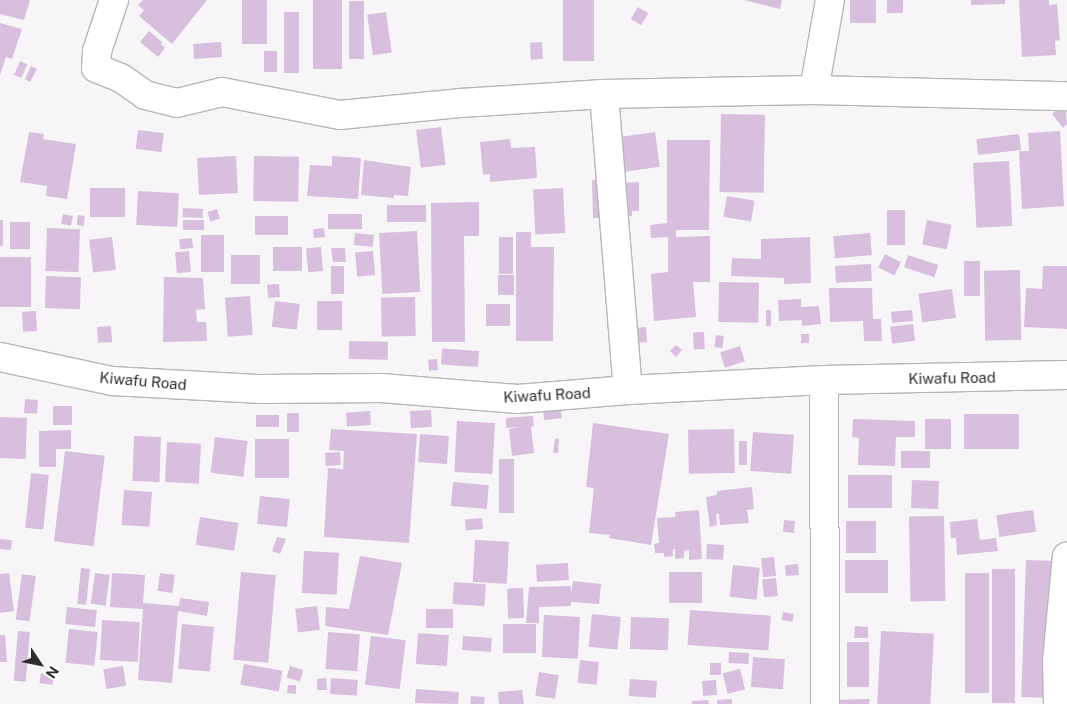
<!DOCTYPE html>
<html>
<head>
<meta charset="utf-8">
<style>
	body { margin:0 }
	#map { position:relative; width:1067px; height:704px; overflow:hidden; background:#f8f5f9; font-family:"Public Sans",sans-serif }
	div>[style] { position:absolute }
	.building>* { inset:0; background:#d7bfdd; transform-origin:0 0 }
	.roads { filter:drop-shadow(1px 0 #b7b5b8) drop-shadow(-1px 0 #b7b5b8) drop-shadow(0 1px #b7b5b8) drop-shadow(0 -1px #b7b5b8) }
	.minor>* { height:28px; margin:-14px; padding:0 14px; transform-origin:14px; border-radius:14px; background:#fff }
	span { translate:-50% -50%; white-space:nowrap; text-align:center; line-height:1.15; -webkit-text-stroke:4px #fff; paint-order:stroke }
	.street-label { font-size:15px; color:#2e2d2e }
	.north { position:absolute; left:15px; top:639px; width:50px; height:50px; -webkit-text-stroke:4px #fff; paint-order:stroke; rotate:124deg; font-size:14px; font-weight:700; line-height:20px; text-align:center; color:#2e2d2e }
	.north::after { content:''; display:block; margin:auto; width:18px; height:22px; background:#2e2d2e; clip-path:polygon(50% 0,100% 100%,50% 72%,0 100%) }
</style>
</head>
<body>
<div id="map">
	<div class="building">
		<i style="clip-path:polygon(0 0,30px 0,24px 20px,0 14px)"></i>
		<i style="clip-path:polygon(143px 0,207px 0,172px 44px,139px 16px,144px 10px,138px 5px)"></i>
		<i style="left:242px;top:0;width:25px;height:44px"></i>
		<i style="left:313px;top:0;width:29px;height:69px"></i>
		<i style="left:563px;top:0;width:31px;height:61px"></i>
		<i style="clip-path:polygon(744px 0,782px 0,780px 9px)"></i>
		<i style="left:850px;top:0;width:26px;height:23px"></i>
		<i style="left:887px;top:0;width:16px;height:13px"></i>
		<i style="clip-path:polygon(971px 0,1005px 0,1005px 4px,971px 5px)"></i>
		<i style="clip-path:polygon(1019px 0,1049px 0,1049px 5px,1057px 4px,1060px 40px,1055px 41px,1056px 55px,1022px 57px)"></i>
		<i style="left:349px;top:1px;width:15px;height:58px"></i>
		<i style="left:638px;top:7px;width:12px;height:14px;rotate:31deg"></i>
		<i style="left:284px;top:12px;width:15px;height:61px"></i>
		<i style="left:386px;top:12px;width:41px;height:19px;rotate:82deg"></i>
		<i style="clip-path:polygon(0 23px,22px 29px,12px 59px,6px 57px,0 75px)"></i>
		<i style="clip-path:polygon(149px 31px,162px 42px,161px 44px,165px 48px,158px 57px,140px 42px)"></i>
		<i style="left:221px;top:42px;width:15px;height:28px;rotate:86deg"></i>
		<i style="left:542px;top:42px;width:17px;height:12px;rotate:87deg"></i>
		<i style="left:277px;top:51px;width:21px;height:13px;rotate:90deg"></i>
		<i style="left:20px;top:61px;width:8px;height:15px;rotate:23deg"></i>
		<i style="clip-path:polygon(31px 66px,37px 69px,30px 82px,25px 79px)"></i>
		<i style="clip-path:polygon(1065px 103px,1067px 124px,1063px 128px,1052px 114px)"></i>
		<i style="left:721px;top:114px;width:44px;height:78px;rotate:1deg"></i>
		<i style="left:441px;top:127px;width:38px;height:25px;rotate:83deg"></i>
		<i style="left:138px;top:130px;width:26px;height:19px;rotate:7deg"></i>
		<i style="clip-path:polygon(1060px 131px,1064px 206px,1022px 209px,1019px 151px,1029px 151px,1028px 133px)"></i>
		<i style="clip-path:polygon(29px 132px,44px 134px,43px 139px,76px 144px,67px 199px,46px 196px,47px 186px,20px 182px)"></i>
		<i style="left:655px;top:132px;width:35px;height:36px;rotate:82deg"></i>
		<i style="left:1019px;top:134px;width:16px;height:43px;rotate:83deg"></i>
		<i style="clip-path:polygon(510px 139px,511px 148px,535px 147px,537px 178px,490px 182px,490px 174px,483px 175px,480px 142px)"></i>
		<i style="clip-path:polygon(667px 140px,710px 140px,709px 230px,676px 230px,676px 237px,710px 236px,710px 282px,693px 282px,696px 317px,654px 321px,651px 274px,668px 272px,668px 237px,651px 238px,650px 225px,667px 223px)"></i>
		<i style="left:236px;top:156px;width:37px;height:39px;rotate:87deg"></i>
		<i style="left:254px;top:156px;width:45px;height:45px;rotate:1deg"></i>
		<i style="clip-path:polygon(332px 156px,361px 158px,358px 199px,307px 196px,310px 165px,332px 166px)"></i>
		<i style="clip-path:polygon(364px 160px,411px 167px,408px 196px,394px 195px,394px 198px,361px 195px)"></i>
		<i style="left:1009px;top:161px;width:65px;height:36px;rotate:87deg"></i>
		<i style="clip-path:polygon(622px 179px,622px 183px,639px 182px,639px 211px,632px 211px,632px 216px,593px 218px,592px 180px)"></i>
		<i style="left:90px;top:188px;width:35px;height:29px"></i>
		<i style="left:563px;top:188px;width:45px;height:30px;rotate:87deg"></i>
		<i style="left:138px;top:191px;width:41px;height:34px;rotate:3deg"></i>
		<i style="left:727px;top:196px;width:28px;height:21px;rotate:10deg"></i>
		<i style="clip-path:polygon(479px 202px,479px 236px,464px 236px,465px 342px,432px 342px,431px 203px)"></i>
		<i style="left:426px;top:205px;width:17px;height:39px;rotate:90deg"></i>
		<i style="left:183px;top:208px;width:20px;height:9px;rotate:3deg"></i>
		<i style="left:217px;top:209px;width:10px;height:10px;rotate:73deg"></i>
		<i style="left:905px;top:210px;width:35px;height:18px;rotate:90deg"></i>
		<i style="left:63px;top:214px;width:10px;height:10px;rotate:11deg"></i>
		<i style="left:362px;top:214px;width:15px;height:34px;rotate:90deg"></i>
		<i style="left:78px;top:215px;width:7px;height:10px;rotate:8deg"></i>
		<i style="left:255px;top:216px;width:33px;height:19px"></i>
		<i style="left:0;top:220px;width:3px;height:26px"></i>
		<i style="left:204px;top:220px;width:10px;height:21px;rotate:90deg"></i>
		<i style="left:927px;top:220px;width:25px;height:25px;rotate:11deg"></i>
		<i style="left:10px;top:222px;width:20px;height:27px"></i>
		<i style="left:47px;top:228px;width:33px;height:43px;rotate:2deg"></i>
		<i style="left:324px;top:228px;width:9px;height:11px;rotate:84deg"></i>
		<i style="left:417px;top:231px;width:61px;height:38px;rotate:87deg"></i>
		<i style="clip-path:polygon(516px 232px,531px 232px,531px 247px,554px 247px,553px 341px,516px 341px)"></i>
		<i style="left:355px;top:233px;width:19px;height:12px;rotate:6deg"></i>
		<i style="left:870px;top:233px;width:22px;height:37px;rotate:85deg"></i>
		<i style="left:201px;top:235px;width:23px;height:37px"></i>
		<i style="left:112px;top:237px;width:33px;height:23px;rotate:83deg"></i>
		<i style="left:513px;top:237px;width:37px;height:14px;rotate:90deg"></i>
		<i style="clip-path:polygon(810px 237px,811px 283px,784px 284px,784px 278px,731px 276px,732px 258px,761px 259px,761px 239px)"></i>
		<i style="left:192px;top:238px;width:10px;height:13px;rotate:84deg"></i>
		<i style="left:273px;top:247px;width:29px;height:24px"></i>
		<i style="left:321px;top:247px;width:24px;height:15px;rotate:85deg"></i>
		<i style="clip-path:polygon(331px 248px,345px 248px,346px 262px,333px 262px)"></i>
		<i style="left:189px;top:251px;width:21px;height:14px;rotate:85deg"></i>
		<i style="left:373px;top:251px;width:24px;height:18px;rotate:85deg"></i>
		<i style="left:885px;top:254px;width:18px;height:15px;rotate:27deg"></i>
		<i style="left:231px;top:255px;width:29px;height:29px"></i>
		<i style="left:908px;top:255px;width:32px;height:13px;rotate:18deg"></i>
		<i style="left:0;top:257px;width:31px;height:50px"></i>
		<i style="left:964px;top:261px;width:16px;height:35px"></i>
		<i style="left:871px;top:264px;width:17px;height:36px;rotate:87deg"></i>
		<i style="left:331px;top:266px;width:13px;height:28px"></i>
		<i style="clip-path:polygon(1043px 266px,1067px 266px,1067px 329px,1024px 327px,1026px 288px,1042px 289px)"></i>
		<i style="left:1020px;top:270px;width:70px;height:36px;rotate:89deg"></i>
		<i style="left:514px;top:275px;width:20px;height:16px;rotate:90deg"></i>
		<i style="left:46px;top:276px;width:35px;height:32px;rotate:2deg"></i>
		<i style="clip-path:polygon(164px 277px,203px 278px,205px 309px,196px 310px,197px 322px,206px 322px,207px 341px,163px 342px)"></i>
		<i style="left:719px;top:282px;width:40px;height:40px;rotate:1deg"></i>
		<i style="left:279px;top:284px;width:13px;height:12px;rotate:86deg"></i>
		<i style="clip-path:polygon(829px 288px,872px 288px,873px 319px,881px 319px,882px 341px,864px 341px,863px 321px,830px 322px)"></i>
		<i style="left:952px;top:289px;width:29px;height:34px;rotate:82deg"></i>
		<i style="left:250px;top:296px;width:39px;height:25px;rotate:86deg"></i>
		<i style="left:415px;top:297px;width:39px;height:34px;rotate:89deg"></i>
		<i style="clip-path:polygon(801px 299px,801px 307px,819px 306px,821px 324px,802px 326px,802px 320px,779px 321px,778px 300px)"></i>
		<i style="left:275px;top:301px;width:25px;height:26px;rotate:7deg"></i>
		<i style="left:317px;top:301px;width:25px;height:29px"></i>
		<i style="left:486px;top:304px;width:24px;height:22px"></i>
		<i style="left:771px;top:310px;width:16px;height:5px;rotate:90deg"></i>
		<i style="left:912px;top:310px;width:11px;height:21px;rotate:85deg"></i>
		<i style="left:36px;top:311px;width:20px;height:14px;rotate:87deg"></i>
		<i style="left:913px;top:324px;width:17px;height:23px;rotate:83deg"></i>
		<i style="left:111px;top:326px;width:16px;height:14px;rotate:86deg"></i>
		<i style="left:646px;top:327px;width:15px;height:14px;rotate:86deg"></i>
		<i style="left:704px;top:332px;width:17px;height:11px;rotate:87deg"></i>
		<i style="left:809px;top:334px;width:9px;height:8px;rotate:90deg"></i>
		<i style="left:716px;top:335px;width:8px;height:12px;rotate:7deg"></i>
		<i style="left:349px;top:341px;width:39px;height:18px;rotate:1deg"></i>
		<i style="clip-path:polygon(676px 345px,682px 350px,676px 357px,670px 351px)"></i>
		<i style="left:740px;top:346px;width:16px;height:21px;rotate:72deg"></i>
		<i style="left:479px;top:351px;width:16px;height:37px;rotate:94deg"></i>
		<i style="left:437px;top:359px;width:11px;height:9px;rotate:85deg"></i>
		<i style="left:25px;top:399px;width:13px;height:14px;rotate:4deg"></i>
		<i style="left:53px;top:406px;width:19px;height:19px"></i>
		<i style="left:431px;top:410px;width:17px;height:21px;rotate:87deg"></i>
		<i style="left:561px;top:410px;width:8px;height:18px;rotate:83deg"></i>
		<i style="left:370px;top:411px;width:14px;height:24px;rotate:86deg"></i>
		<i style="left:287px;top:413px;width:12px;height:19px"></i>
		<i style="left:1019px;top:414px;width:35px;height:55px;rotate:90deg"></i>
		<i style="left:256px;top:415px;width:23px;height:12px"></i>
		<i style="clip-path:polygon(533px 416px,534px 426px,531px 427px,534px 453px,512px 456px,509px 429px,520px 427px,506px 428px,506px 418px)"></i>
		<i style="left:0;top:417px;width:27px;height:41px;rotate:2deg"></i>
		<i style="clip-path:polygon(853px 419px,915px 421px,915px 437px,896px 437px,895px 466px,858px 465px,859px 438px,852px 437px)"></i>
		<i style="left:925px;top:419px;width:26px;height:30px"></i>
		<i style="left:457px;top:421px;width:38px;height:51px;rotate:3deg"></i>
		<i style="clip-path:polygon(593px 423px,669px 434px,651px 545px,609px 538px,610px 535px,589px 533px,594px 488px,586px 487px)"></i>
		<i style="clip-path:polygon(331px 429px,417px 434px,409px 543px,324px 537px,328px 468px,343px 469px,344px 451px,329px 450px)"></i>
		<i style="left:734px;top:429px;width:44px;height:46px;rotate:89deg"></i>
		<i style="clip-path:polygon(71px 430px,71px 449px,56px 449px,56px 467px,39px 467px,39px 431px)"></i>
		<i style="left:753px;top:432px;width:41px;height:39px;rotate:4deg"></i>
		<i style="left:420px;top:434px;width:29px;height:28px;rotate:4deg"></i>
		<i style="left:134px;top:436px;width:27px;height:45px;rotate:2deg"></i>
		<i style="left:215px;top:437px;width:33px;height:36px;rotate:7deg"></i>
		<i style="clip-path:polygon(555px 438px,559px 439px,558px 453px,553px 453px)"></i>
		<i style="left:289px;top:439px;width:39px;height:34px;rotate:90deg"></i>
		<i style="left:739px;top:441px;width:8px;height:24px"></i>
		<i style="left:167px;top:442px;width:34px;height:40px;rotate:3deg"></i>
		<i style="left:65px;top:451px;width:40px;height:91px;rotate:7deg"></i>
		<i style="left:901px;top:451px;width:29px;height:17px"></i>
		<i style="left:340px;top:452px;width:13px;height:15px;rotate:86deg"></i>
		<i style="left:499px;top:459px;width:15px;height:54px"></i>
		<i style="left:31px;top:473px;width:18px;height:55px;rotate:6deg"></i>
		<i style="left:848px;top:475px;width:44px;height:33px"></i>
		<i style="left:912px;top:480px;width:27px;height:28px;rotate:2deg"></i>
		<i style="left:453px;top:482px;width:36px;height:24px;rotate:5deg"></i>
		<i style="clip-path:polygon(752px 487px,754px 509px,747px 510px,749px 523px,720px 525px,719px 514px,716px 514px,717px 525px,710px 527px,706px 497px,717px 495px,717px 491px)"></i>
		<i style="left:124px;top:490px;width:28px;height:35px;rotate:4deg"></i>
		<i style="left:260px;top:496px;width:30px;height:28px;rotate:6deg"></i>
		<i style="clip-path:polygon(699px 510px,702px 559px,689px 560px,689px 550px,684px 551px,684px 558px,675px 559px,675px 549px,673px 549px,673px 556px,664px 557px,664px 553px,655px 553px,654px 544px,659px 543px,657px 518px,676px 517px,675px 512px)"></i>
		<i style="left:1033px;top:510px;width:22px;height:37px;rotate:82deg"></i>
		<i style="left:944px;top:516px;width:85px;height:35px;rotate:89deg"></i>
		<i style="left:200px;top:517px;width:39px;height:28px;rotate:9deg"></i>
		<i style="left:482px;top:518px;width:11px;height:17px;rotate:85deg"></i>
		<i style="clip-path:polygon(977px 519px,980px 540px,996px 538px,998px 551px,957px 555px,956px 538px,951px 538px,950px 522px)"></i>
		<i style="left:784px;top:520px;width:11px;height:12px;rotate:5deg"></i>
		<i style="left:846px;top:521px;width:30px;height:32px"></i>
		<i style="clip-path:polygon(277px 537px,286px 539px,280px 554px,272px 551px)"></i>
		<i style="left:0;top:539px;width:12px;height:10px;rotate:5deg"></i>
		<i style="left:475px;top:540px;width:34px;height:42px;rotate:3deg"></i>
		<i style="left:707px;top:544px;width:17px;height:15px;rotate:3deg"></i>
		<i style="left:304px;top:551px;width:35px;height:42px;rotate:3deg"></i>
		<i style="clip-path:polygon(360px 556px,402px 563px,388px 635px,325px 626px,326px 607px,349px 609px)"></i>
		<i style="left:774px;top:557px;width:19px;height:13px;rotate:84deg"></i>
		<i style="left:845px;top:560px;width:43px;height:33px"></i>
		<i style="left:1026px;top:560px;width:29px;height:137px;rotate:2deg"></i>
		<i style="left:568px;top:563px;width:17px;height:32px;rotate:87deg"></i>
		<i style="left:798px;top:564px;width:11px;height:13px;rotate:85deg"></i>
		<i style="left:733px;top:565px;width:27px;height:32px;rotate:6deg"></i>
		<i style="left:81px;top:568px;width:9px;height:36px;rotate:6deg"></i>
		<i style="left:992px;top:569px;width:23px;height:134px"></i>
		<i style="left:241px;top:572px;width:35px;height:88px;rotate:5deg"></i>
		<i style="left:669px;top:572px;width:33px;height:31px"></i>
		<i style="clip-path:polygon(9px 573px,14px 611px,0 613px,0 574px)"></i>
		<i style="left:95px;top:573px;width:15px;height:31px;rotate:8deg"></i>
		<i style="clip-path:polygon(112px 573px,145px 575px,143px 603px,179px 606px,180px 598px,209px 602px,207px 616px,178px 611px,172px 683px,138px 680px,143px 609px,110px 607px)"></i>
		<i style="left:160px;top:573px;width:15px;height:18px;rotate:8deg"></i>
		<i style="left:965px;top:573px;width:24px;height:120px"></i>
		<i style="left:22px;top:574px;width:14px;height:46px;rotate:8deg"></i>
		<i style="left:776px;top:578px;width:18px;height:14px;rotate:84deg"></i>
		<i style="clip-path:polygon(573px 581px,601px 584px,599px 604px,571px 602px,571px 606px,539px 607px,539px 623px,526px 623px,529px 587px,571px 586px,571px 594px)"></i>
		<i style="left:454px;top:582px;width:32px;height:22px;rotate:4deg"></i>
		<i style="left:523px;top:588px;width:30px;height:16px;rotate:88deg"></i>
		<i style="left:317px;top:606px;width:24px;height:22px;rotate:83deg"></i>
		<i style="left:67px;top:607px;width:30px;height:17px;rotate:6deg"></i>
		<i style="left:426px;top:609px;width:27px;height:19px"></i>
		<i style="left:690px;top:610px;width:81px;height:35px;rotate:4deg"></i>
		<i style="left:783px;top:612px;width:11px;height:8px;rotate:10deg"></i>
		<i style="left:592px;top:614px;width:29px;height:33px;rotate:6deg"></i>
		<i style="left:544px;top:615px;width:36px;height:42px;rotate:3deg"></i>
		<i style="left:631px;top:617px;width:38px;height:32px;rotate:2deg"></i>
		<i style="left:102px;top:620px;width:38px;height:40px;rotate:3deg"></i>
		<i style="left:182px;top:624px;width:32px;height:45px;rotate:5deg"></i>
		<i style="left:503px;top:624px;width:33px;height:29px"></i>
		<i style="clip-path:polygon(855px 626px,868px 627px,868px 638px,854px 638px)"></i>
		<i style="left:69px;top:629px;width:29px;height:34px;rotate:6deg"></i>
		<i style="left:18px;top:631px;width:12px;height:50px;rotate:5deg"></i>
		<i style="left:881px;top:631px;width:53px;height:73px;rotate:3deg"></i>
		<i style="left:328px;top:632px;width:32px;height:37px;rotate:4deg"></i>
		<i style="left:418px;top:633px;width:31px;height:31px;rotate:4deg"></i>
		<i style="clip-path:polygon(0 635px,5px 635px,7px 662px,0 662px)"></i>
		<i style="left:371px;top:636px;width:35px;height:49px;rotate:7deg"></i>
		<i style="left:463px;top:636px;width:29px;height:14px;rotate:4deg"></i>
		<i style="left:869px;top:642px;width:45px;height:22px;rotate:90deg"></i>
		<i style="left:729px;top:652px;width:20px;height:11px;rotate:3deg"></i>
		<i style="left:753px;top:657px;width:32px;height:30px;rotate:4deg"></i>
		<i style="left:580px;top:660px;width:19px;height:23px;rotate:6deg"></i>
		<i style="left:721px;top:663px;width:12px;height:11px;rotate:90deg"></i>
		<i style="left:244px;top:664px;width:39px;height:21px;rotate:10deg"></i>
		<i style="left:123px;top:666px;width:20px;height:20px;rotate:81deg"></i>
		<i style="left:290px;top:666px;width:14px;height:12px;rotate:17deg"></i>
		<i style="left:740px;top:669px;width:21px;height:18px;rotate:76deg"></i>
		<i style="left:539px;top:672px;width:20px;height:24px;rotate:9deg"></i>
		<i style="left:41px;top:673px;width:13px;height:10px;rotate:9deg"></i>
		<i style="clip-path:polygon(326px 678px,327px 690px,317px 690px,317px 679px)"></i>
		<i style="left:331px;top:678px;width:27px;height:16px;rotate:4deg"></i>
		<i style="left:630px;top:679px;width:27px;height:17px;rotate:4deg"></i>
		<i style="left:716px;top:680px;width:15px;height:14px;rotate:86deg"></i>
		<i style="clip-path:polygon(288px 685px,296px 685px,296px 694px,287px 693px)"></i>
		<i style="clip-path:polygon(416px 689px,459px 692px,458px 704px,415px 703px)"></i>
		<i style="clip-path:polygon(522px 690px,524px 704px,499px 704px,498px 692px)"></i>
		<i style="clip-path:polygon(471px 696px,485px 697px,484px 704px,470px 704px)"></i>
		<i style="clip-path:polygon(732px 699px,732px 704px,717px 704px,717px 700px)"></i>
		<i style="clip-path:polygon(870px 699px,869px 704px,825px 704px,825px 700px)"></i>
		<i style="clip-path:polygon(708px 700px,709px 704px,692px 704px,692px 701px)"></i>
	</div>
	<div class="roads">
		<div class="minor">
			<i style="left:114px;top:0;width:54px;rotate:108.4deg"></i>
			<i style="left:97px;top:51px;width:17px;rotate:93deg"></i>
			<i style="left:96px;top:68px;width:27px;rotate:22deg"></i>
			<i style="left:121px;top:78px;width:29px;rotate:35deg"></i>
			<i style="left:145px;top:95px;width:33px;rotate:14deg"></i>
			<i style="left:177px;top:103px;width:46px;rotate:-13.7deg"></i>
			<i style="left:222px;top:92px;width:120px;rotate:11deg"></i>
			<i style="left:340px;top:115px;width:122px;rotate:-5.7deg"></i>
			<i style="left:461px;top:103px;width:143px;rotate:-3.6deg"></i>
			<i style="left:604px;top:94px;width:210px;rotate:-1.1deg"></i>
			<i style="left:814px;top:90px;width:253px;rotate:1.4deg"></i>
			<i style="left:814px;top:90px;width:91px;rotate:-79.9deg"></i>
			<i style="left:604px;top:94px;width:297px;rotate:85.4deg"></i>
			<i style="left:0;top:357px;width:115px;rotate:12.1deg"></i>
			<i style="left:112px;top:381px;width:150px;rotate:3.1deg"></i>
			<i style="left:262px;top:389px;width:119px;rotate:-0.5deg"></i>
			<i style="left:381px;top:388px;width:137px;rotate:4.6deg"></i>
			<i style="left:518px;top:399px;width:110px;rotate:-4.7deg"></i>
			<i style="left:628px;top:390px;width:196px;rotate:-2.9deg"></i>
			<i style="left:824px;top:380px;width:243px;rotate:-1.2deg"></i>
			<i style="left:824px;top:380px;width:324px;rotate:89.8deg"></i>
			<i style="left:1058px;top:704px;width:43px;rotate:-91.3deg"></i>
			<i style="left:1057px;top:661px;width:105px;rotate:-84.6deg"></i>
		</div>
	</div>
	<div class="street-label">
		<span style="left:952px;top:378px;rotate:-1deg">Kiwafu Road</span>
		<span style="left:143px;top:381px;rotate:5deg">Kiwafu Road</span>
		<span style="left:547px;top:395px;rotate:-3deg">Kiwafu Road</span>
	</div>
	<div class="north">N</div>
</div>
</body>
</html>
